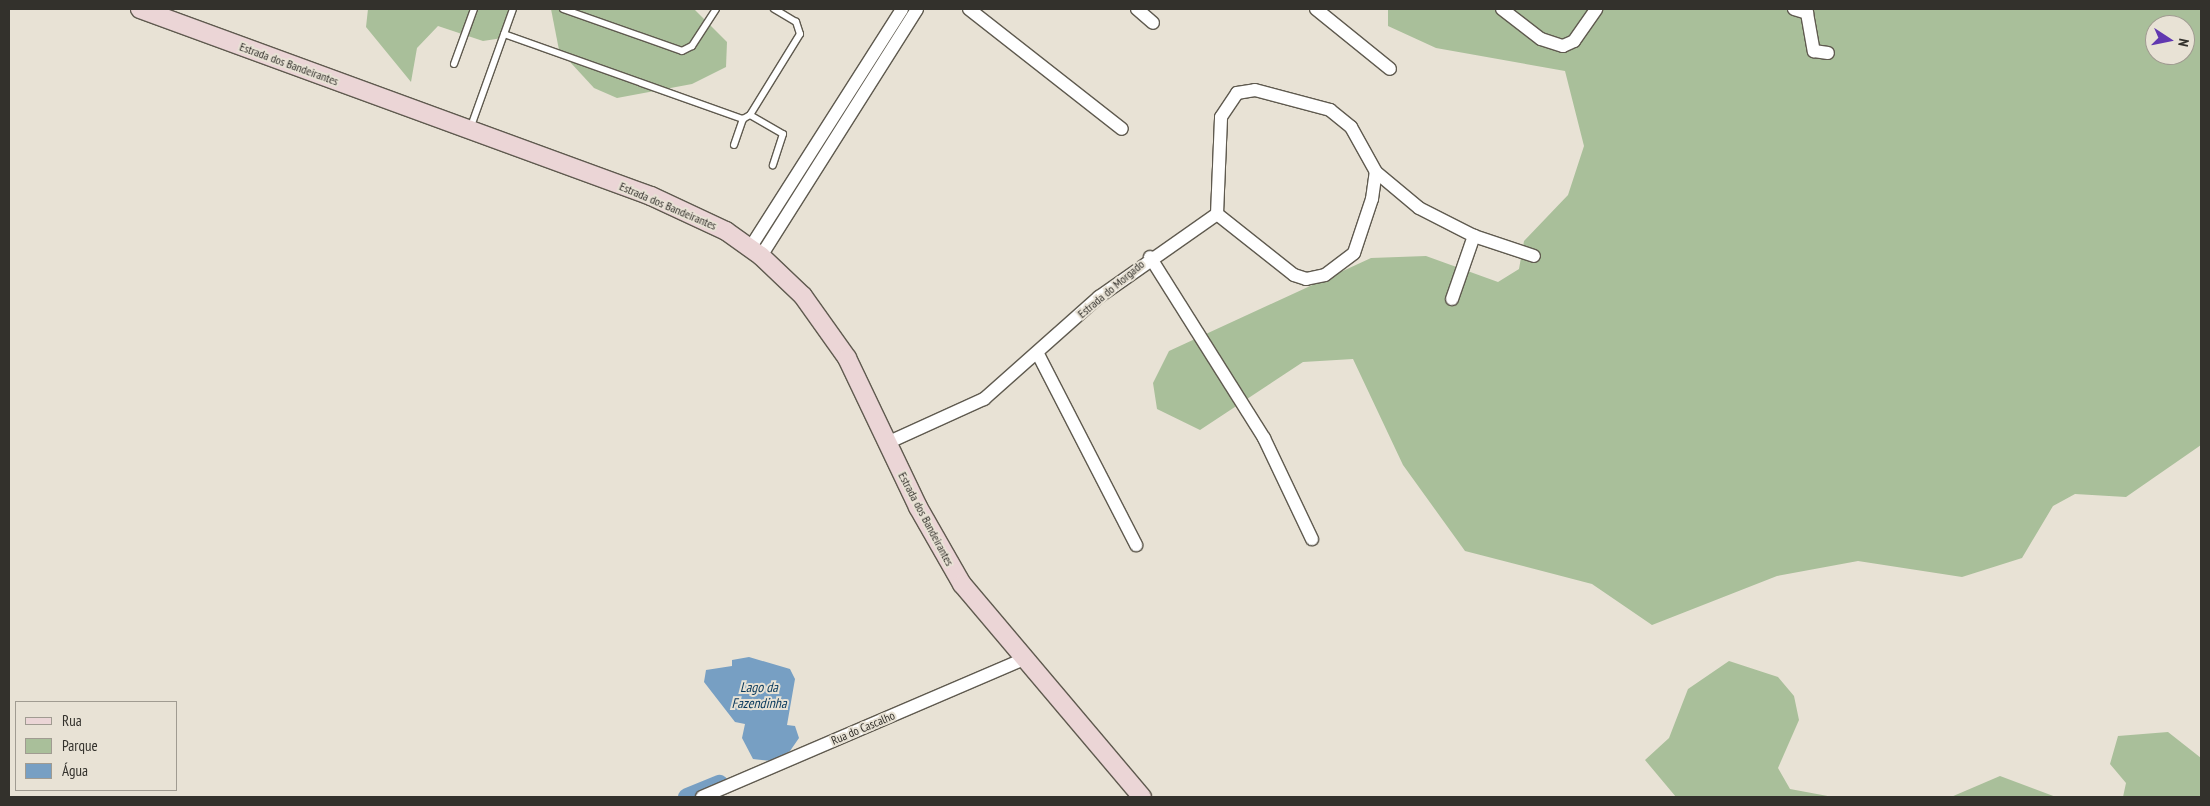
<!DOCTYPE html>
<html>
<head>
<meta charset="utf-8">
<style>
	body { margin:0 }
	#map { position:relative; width:2210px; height:806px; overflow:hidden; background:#e8e2d5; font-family:"PT Sans Narrow",sans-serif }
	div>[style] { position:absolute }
	.green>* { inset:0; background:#a9bf9a }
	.water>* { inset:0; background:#779fc3 }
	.canal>* { height:18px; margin:-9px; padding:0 9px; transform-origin:9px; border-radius:9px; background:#779fc3 }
	.roads { filter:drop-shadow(1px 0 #5f5a4f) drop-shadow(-1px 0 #5f5a4f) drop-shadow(0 1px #5f5a4f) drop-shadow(0 -1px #5f5a4f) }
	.service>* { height:6px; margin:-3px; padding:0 3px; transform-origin:3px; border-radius:3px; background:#fff }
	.minor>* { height:12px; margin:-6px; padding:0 6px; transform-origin:6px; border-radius:6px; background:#fff }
	.secondary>* { height:18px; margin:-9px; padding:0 9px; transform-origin:9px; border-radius:9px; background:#ebd5d6 }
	span { translate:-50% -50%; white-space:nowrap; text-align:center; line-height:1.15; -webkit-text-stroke:4px #e8e2d5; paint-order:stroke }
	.street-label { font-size:12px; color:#33312c }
	.water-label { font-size:14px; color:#09395c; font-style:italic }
	.frame { position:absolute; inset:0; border:10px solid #33312c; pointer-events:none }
	.legend { position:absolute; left:15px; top:701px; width:162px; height:90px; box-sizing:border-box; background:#e8e2d5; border:1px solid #a09b91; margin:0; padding:6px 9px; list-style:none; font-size:15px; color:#33312c }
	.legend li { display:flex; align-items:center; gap:10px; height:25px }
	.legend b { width:25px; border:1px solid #a09b91 }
	.north { position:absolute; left:2145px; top:15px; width:50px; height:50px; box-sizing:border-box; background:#e8e2d5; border:1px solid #a09b91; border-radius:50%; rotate:101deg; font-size:14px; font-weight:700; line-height:20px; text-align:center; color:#33312c }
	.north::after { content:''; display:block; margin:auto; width:18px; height:22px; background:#6138b0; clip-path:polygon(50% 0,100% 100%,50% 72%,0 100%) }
</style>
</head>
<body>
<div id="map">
	<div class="green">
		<i style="clip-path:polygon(368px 9px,510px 9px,513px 13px,509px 37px,483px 41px,438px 26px,417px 48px,411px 82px,366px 27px)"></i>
		<i style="clip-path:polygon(551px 9px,694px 9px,727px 42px,726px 67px,692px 84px,617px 98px,594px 88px,559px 50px)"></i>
		<i style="clip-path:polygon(evenodd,1388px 9px,2201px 9px,2201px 445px,2126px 497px,2075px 494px,2053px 506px,2022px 558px,1962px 577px,1858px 561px,1777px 576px,1652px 625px,1592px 584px,1465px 551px,1403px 465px,1353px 359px,1303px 362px,1200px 430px,1157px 409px,1153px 383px,1169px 351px,1371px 258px,1426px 256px,1498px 282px,1519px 269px,1524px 241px,1568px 195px,1584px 146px,1565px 71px,1436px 48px,1388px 26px,1388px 9px,2155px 25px,2185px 25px,2185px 55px,2155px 55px,2155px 25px)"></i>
		<i style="clip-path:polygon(1729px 661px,1778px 677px,1794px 696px,1799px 720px,1778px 768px,1790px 789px,1833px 797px,1676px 797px,1645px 760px,1669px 738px,1688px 689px)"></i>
		<i style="clip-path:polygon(2168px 732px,2201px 758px,2201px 797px,2123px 797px,2126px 783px,2110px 764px,2118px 736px)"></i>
		<i style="clip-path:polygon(2000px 776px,2056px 797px,1951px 797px)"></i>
	</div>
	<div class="water">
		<i style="clip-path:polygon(749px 657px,790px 669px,795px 679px,787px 725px,795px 726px,799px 738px,790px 751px,772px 761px,753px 759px,742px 738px,745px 724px,735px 722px,704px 682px,706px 670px,732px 666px,732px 660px)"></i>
	</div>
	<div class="canal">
		<i style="left:687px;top:797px;width:35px;rotate:-22deg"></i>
	</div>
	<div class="roads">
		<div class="service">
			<i style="left:563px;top:9px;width:126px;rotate:19.4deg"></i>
			<i style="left:682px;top:51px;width:11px;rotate:-27deg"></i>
			<i style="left:692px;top:46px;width:44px;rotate:-57deg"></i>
			<i style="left:504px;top:34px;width:254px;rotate:19.6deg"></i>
			<i style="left:743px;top:119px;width:8px;rotate:-30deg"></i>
			<i style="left:750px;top:115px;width:95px;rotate:-58.3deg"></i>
			<i style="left:800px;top:34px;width:13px;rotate:-108deg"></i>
			<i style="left:796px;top:22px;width:26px;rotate:-149deg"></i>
			<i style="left:454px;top:64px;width:59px;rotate:-70deg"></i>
			<i style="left:750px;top:115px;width:38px;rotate:30deg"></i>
			<i style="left:783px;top:134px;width:33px;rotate:108deg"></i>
			<i style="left:470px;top:129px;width:127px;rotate:-70.3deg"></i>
			<i style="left:734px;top:145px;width:28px;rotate:-71deg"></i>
		</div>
		<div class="minor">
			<i style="left:969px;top:9px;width:194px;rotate:38.1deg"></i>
			<i style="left:1137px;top:9px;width:21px;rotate:41deg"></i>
			<i style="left:1316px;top:9px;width:95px;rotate:39deg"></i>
			<i style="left:1502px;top:9px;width:49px;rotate:37.6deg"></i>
			<i style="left:1541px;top:39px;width:23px;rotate:18deg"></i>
			<i style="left:1563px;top:46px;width:12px;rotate:-24deg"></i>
			<i style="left:1574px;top:41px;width:39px;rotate:-55deg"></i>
			<i style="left:1794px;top:9px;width:14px;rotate:17deg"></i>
			<i style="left:1807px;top:13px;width:39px;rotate:80deg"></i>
			<i style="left:1814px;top:51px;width:14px;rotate:8deg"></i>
			<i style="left:1217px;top:214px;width:98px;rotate:38.4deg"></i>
			<i style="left:1294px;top:275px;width:13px;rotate:18deg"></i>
			<i style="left:1306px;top:279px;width:19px;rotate:-12deg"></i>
			<i style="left:1325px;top:275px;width:36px;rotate:-37deg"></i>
			<i style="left:1354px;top:253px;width:57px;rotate:-71.6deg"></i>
			<i style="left:1372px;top:199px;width:27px;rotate:-82deg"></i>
			<i style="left:750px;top:248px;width:283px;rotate:-57.5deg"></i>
			<i style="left:761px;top:256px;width:292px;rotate:-57.7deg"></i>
			<i style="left:1150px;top:257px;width:214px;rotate:57.8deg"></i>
			<i style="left:1264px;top:438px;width:112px;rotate:64.6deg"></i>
			<i style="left:1452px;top:299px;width:67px;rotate:-70.8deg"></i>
			<i style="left:1038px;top:354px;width:215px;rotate:62.8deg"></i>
			<i style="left:887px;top:443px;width:107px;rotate:-24.4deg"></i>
			<i style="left:984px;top:399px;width:154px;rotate:-41.6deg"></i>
			<i style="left:1099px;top:297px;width:144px;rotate:-35.1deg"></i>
			<i style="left:1217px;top:214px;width:97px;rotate:-87.6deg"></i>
			<i style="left:1221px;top:117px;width:29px;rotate:-56deg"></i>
			<i style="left:1237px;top:93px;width:18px;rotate:-9deg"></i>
			<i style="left:1255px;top:90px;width:78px;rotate:14.9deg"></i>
			<i style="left:1330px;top:110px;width:27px;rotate:39deg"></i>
			<i style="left:1351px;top:127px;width:51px;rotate:60.9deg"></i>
			<i style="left:1376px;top:172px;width:56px;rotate:39.9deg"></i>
			<i style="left:1419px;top:208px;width:62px;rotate:27deg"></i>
			<i style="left:1474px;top:236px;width:63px;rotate:18.4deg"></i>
			<i style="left:702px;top:797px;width:350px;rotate:-23.2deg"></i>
		</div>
		<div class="secondary">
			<i style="left:140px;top:9px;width:544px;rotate:20.1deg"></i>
			<i style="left:651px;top:196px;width:83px;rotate:25deg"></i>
			<i style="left:726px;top:231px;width:43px;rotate:35.5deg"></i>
			<i style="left:761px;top:256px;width:58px;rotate:43.6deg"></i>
			<i style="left:803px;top:296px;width:76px;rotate:54.6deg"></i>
			<i style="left:847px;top:358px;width:165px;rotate:64.5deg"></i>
			<i style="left:918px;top:507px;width:89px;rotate:60.3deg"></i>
			<i style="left:962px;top:584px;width:279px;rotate:49.8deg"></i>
		</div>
	</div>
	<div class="street-label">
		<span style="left:289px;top:64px;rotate:20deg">Estrada dos Bandeirantes</span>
		<span style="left:668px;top:206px;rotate:23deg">Estrada dos Bandeirantes</span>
		<span style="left:1111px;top:289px;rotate:-40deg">Estrada do Morgado</span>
		<span style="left:926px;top:519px;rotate:62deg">Estrada dos Bandeirantes</span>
		<span style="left:863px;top:728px;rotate:-23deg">Rua do Cascalho</span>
	</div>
	<div class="water-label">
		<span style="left:759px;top:695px">Lago da<br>Fazendinha</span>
	</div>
	<div class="frame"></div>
	<ul class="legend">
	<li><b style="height:6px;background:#ebd5d6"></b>Rua</li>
	<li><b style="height:14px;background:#a9bf9a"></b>Parque</li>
	<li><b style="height:14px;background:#779fc3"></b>Água</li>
	</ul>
	<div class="north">N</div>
</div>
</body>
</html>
